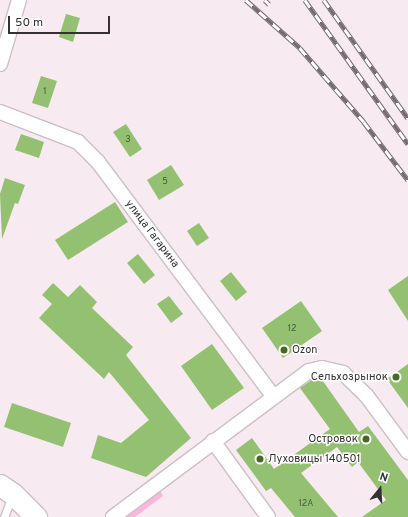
<!DOCTYPE html>
<meta charset="utf-8">
<style>
body{margin:0}
#map{position:relative;width:408px;height:517px;overflow:hidden;background:#f8eaf1;font-family:Overpass,sans-serif}
div>[style]{position:absolute}
[style*='--x']{left:calc(var(--x)*1px);top:calc(var(--y)*1px);width:calc(var(--w)*1px);rotate:calc(var(--a)*1deg)}
.green>*{inset:0;background:#fcb6dc}
.building>*{inset:0;background:#93c171}
.roads{filter:drop-shadow(1px 0 #ccbfc6) drop-shadow(-1px 0 #ccbfc6) drop-shadow(0 1px #ccbfc6) drop-shadow(0 -1px #ccbfc6)}
.lane>*{height:7px;margin:-3.5px;padding:0 3.5px;transform-origin:3.5px;border-radius:3.5px;background:#fff}
.street>*{height:14px;margin:-7px;padding:0 7px;transform-origin:7px;border-radius:7px;background:#fff}
.secondary>*{height:21px;margin:-10.5px;padding:0 10.5px;transform-origin:10.5px;border-radius:10.5px;background:#fff}
.rail>*{height:4.5px;margin-top:-2.25px;transform-origin:0;background:repeating-linear-gradient(90deg,#fff 0 9px,#736b6f 0 18px);box-sizing:border-box;border-block:1px solid #736b6f}
.dots>*{width:11px;height:11px;translate:-50% -50%;box-sizing:border-box;border:2px solid #fff;border-radius:50%}
span{translate:-50% -50%;white-space:nowrap;text-align:center;line-height:1.15;-webkit-text-stroke:3px #fff;paint-order:stroke}
.number-label{font-size:9px;color:#4c5442}
.number-label span{-webkit-text-stroke-width:0}
.street-label{font-size:11px;color:#353032}
.poi-label{font-size:11px;color:#353032}
.left{translate:0 -50%;text-align:left}
.right{translate:-100% -50%;text-align:right}
.north{position:absolute;left:360px;top:469px;width:40px;height:40px;-webkit-text-stroke:3px #fff;paint-order:stroke;rotate:18deg;font-size:11px;font-weight:700;line-height:16px;text-align:center;color:#353032}
.north::after{content:'';display:block;margin:auto;width:14px;height:18px;background:#353032;clip-path:polygon(50% 0,100% 100%,50% 72%,0 100%)}
.scale{position:absolute;left:8px;top:16px;width:102px;height:18px;box-sizing:border-box;border:2px solid #353032;border-top:0;padding-left:5px;font-size:12px;line-height:14px;white-space:nowrap;color:#353032;-webkit-text-stroke:3px #fff;paint-order:stroke}
</style>
<div id="map">
<div class="green">
<div style="clip-path:polygon(152px 477px,163px 496px,135px 517px,117px 517px,118px 505px)"></div>
</div>
<div class="building">
<div style="clip-path:polygon(66px 14px,80px 18px,73px 42px,59px 37px)"></div>
<div style="clip-path:polygon(41px 76px,57px 81px,48px 108px,32px 103px)"></div>
<div style="clip-path:polygon(126px 124px,142px 149px,130px 157px,113px 132px)"></div>
<div style="clip-path:polygon(21px 134px,44px 142px,39px 158px,15px 150px)"></div>
<div style="clip-path:polygon(171px 165px,184px 185px,159px 200px,147px 180px)"></div>
<div style="clip-path:polygon(5px 178px,25px 185px,18px 204px,15px 203px,2px 239px,0 194px)"></div>
<div style="clip-path:polygon(115px 202px,128px 222px,68px 260px,55px 240px)"></div>
<div style="clip-path:polygon(199px 223px,209px 238px,197px 246px,187px 231px)"></div>
<div style="clip-path:polygon(138px 254px,155px 275px,144px 284px,127px 263px)"></div>
<div style="clip-path:polygon(231px 272px,247px 292px,236px 301px,220px 281px)"></div>
<div style="clip-path:polygon(408px 276px,408px 321px,388px 290px)"></div>
<div style="clip-path:polygon(53px 283px,68px 297px,80px 285px,97px 302px,92px 308px,133px 347px,126px 355px,191px 438px,146px 477px,91px 458px,98px 435px,121px 443px,149px 420px,109px 372px,104px 379px,39px 318px,52px 304px,42px 295px)"></div>
<div style="clip-path:polygon(169px 296px,183px 314px,171px 323px,157px 304px)"></div>
<div style="clip-path:polygon(301px 301px,322px 331px,283px 358px,262px 328px)"></div>
<div style="clip-path:polygon(212px 344px,244px 388px,212px 410px,181px 366px)"></div>
<div style="clip-path:polygon(408px 364px,408px 408px,387px 379px)"></div>
<div style="clip-path:polygon(320px 377px,359px 432px,368px 426px,408px 480px,408px 517px,362px 517px,386px 500px,358px 462px,352px 467px,337px 447px,301px 473px,338px 517px,295px 517px,271px 488px,266px 491px,236px 450px,252px 438px,274px 469px,330px 429px,300px 388px,313px 379px)"></div>
<div style="clip-path:polygon(12px 403px,71px 423px,63px 447px,4px 427px)"></div>
</div>
<div class="roads">
<div class="lane">
<div style="--x:4;--y:517;--w:22;--a:-69"></div>
</div>
<div class="street">
<div style="--x:0;--y:64;--w:67;--a:-73.5"></div>
<div style="--x:0;--y:112;--w:84;--a:21"></div>
<div style="--x:78;--y:142;--w:28;--a:45"></div>
<div style="--x:98;--y:162;--w:292;--a:53.2"></div>
<div style="--x:213;--y:441;--w:94;--a:54.1"></div>
<div style="--x:113;--y:517;--w:244;--a:-36.7"></div>
<div style="--x:309;--y:371;--w:13;--a:-13"></div>
<div style="--x:322;--y:368;--w:22;--a:13"></div>
<div style="--x:343;--y:373;--w:32;--a:44"></div>
<div style="--x:366;--y:395;--w:71;--a:53.6"></div>
</div>
<div class="secondary">
<div style="--x:0;--y:485;--w:16;--a:35"></div>
<div style="--x:13;--y:494;--w:33;--a:45"></div>
</div>
</div>
<div class="rail">
<div style="--x:246;--y:0;--w:72;--a:41.6"></div>
<div style="--x:300;--y:48;--w:98;--a:49.1"></div>
<div style="--x:364;--y:122;--w:73;--a:52.8"></div>
<div style="--x:265;--y:0;--w:6;--a:45"></div>
<div style="--x:305;--y:0;--w:177;--a:54.4"></div>
<div style="--x:324;--y:0;--w:145;--a:54.6"></div>
</div>
<div class="dots">
<div style="left:284px;top:350px;background:#456a23"></div>
<div style="left:396px;top:377px;background:#456a23"></div>
<div style="left:366px;top:439px;background:#456a23"></div>
<div style="left:260px;top:459px;background:#456a23"></div>
</div>
<div class="number-label">
<span style="left:45px;top:92px">1</span>
<span style="left:128px;top:140px">3</span>
<span style="left:165px;top:182px">5</span>
<span style="left:292px;top:329px">12</span>
<span style="left:306px;top:504px">12А</span>
</div>
<div class="street-label">
<span style="left:152px;top:234px;rotate:53deg">улица Гагарина</span>
</div>
<div class="poi-label">
<span class="left" style="left:292px;top:350px">Ozon</span>
<span class="right" style="left:388px;top:377px">Сельхозрынок</span>
<span class="right" style="left:358px;top:439px">Островок</span>
<span class="left" style="left:268px;top:459px">Луховицы 140501</span>
</div>
<div class="north">N</div>
<div class="scale">50 m</div>
</div>
